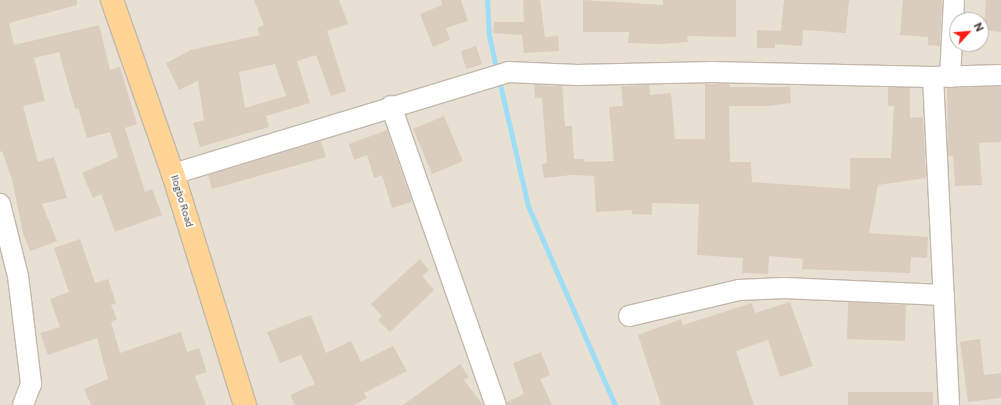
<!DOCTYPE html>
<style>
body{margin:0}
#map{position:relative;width:1001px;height:405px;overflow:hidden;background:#f4efe7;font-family:Commissioner,sans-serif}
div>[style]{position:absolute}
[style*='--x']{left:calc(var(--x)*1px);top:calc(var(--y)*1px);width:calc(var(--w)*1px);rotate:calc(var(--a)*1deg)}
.residential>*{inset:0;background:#e9e0d4}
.stream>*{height:5px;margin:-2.5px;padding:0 2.5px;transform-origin:2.5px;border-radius:2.5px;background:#9fddf5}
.building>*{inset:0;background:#daccbe}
.roads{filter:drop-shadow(1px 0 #c4b8ac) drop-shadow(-1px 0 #c4b8ac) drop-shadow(0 1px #c4b8ac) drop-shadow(0 -1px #c4b8ac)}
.minor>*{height:20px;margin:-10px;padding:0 10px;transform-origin:10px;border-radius:10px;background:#fff}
.major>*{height:22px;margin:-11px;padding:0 11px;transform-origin:11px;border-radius:11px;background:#ffd495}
span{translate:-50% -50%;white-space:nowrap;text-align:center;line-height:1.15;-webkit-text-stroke:3.5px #fff;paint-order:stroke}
.street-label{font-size:10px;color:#483e35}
.north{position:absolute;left:949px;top:12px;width:40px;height:40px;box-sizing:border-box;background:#fff;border:1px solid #b6b2ae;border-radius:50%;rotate:64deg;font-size:11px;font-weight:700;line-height:16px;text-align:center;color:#483e35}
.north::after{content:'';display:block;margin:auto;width:14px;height:18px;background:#ff1913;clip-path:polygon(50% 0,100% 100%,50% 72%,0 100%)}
</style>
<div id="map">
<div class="residential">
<div style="clip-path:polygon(evenodd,0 0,1001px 0,1001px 405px,0 405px,0 0,957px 20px,981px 20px,981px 44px,957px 44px,957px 20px)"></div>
</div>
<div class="stream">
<div style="--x:487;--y:0;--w:35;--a:87"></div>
<div style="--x:489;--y:35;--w:38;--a:78"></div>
<div style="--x:499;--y:80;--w:129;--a:77"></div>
<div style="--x:528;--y:206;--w:217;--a:66.4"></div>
</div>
<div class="building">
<div style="clip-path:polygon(0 0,77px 0,77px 5px,9px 23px,14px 45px,99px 25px,110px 70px,120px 67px,137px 124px,125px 128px,145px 192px,152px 189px,162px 215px,115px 232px,101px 194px,93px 198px,82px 173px,118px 157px,110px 132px,87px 138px,78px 108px,75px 109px,59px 52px,34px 58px,45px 101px,23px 106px,38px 162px,54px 157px,67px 198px,42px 204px,57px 241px,30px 251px,23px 233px,12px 180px,2px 151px,0 152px)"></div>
<div style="clip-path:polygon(evenodd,254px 0,339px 0,348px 24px,327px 31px,346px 91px,331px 96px,316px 55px,297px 61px,310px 103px,266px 116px,269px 127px,200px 147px,193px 123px,204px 120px,198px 81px,179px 90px,166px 63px,191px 50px,260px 35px,257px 28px,264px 25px,254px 0,275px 64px,286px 96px,245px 108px,239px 72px,275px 64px)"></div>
<div style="clip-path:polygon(441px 0,461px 0,468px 21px,446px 28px,450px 40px,433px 47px,420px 14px,442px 5px)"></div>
<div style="clip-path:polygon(523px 0,540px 0,545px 37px,558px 36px,559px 51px,524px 53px,522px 35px,493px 33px,494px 22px,524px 22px)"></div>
<div style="clip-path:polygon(583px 0,663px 5px,663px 0,736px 0,736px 37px,687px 36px,688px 42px,661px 44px,628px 43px,629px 32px,583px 32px)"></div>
<div style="clip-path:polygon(784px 0,849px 0,846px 33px,803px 30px,802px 46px,775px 44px,775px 48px,757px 48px,757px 30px,781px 31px)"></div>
<div style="clip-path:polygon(903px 0,942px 0,940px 46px,928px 45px,928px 37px,900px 35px)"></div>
<div style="clip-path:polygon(986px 0,1001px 0,1001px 32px,984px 30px)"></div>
<div style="clip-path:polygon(476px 46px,482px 64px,466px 69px,461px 51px)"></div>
<div style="clip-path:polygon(705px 84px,729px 84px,730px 87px,790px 87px,791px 103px,767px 106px,729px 106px,730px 162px,751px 162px,752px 182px,850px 189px,850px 158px,891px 158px,894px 106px,888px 106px,888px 87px,910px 88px,910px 118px,923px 117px,926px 178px,878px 185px,869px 233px,928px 237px,927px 258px,911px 257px,910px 273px,802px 269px,803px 259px,769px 256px,768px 274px,742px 273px,743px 258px,697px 255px,699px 204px,652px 203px,652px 215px,632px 214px,632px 210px,596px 212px,594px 176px,572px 175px,544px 178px,542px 164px,547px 163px,542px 98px,535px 98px,534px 85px,562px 86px,565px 126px,572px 126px,574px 159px,584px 159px,584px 162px,614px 161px,609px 107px,623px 106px,621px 86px,649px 85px,650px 95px,671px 93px,675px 139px,705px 139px)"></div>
<div style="clip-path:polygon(1001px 86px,1001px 142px,979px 143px,982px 185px,955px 186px,953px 156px,948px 156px,947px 88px)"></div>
<div style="clip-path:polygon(444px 116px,463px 161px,432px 174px,413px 129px)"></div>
<div style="clip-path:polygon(387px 130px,412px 202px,392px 208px,382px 175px,374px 178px,367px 155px,354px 160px,349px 144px)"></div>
<div style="clip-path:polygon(321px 141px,326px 157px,212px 189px,208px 175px)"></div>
<div style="clip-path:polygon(80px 239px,95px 283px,108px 279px,116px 303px,111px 305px,117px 319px,111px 322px,120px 353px,181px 332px,187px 352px,199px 348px,207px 372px,195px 376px,206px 405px,91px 405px,84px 389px,108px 379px,97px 338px,48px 355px,40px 333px,60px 327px,50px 299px,69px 292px,54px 248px)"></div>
<div style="clip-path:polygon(420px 259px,429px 270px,422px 276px,434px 290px,390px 332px,378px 320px,382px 316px,371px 304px)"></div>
<div style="clip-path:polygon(790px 302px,813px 366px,780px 377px,768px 340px,736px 351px,754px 405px,661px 405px,638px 335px,681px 319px,683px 325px,752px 303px,755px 313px)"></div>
<div style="clip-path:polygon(848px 302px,906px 305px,905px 341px,847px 339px)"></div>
<div style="clip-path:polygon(311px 315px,326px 353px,351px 341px,361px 362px,393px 346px,407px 371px,364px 393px,367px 398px,354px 405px,295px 405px,290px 395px,315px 384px,301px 355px,280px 363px,267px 332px)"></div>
<div style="clip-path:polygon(980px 339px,984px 375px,1001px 373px,1001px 398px,968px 402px,960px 342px)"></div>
<div style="clip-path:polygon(541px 352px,550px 375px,540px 379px,552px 405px,507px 405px,507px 402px,524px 394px,513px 363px)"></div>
<div style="clip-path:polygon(460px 364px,469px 377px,464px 380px,483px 405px,403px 405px)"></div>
<div style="clip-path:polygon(848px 392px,933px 392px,933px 405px,848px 405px)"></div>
</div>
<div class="roads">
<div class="minor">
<div style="--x:933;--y:77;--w:328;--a:87.2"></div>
<div style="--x:950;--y:77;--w:77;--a:-87"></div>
<div style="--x:391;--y:106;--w:317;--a:70.7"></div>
<div style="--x:173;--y:174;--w:350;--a:-16.9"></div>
<div style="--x:508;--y:72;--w:69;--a:2.5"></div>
<div style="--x:577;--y:75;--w:135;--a:-1.3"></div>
<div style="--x:712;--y:72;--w:221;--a:1.3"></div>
<div style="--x:933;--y:77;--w:68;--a:-1.7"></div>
<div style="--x:0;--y:204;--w:74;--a:76"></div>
<div style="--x:18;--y:276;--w:109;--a:83.1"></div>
<div style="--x:31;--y:384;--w:22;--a:111"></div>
<div style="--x:629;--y:316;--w:113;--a:-13.3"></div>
<div style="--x:739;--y:290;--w:45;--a:-2.5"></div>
<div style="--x:784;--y:288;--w:160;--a:2.5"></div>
</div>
<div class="major">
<div style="--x:112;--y:0;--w:184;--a:70.7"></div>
<div style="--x:173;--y:174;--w:242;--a:72.7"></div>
</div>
</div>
<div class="street-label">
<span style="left:182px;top:201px;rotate:73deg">Ilogbo Road</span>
</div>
<div class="north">N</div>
</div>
